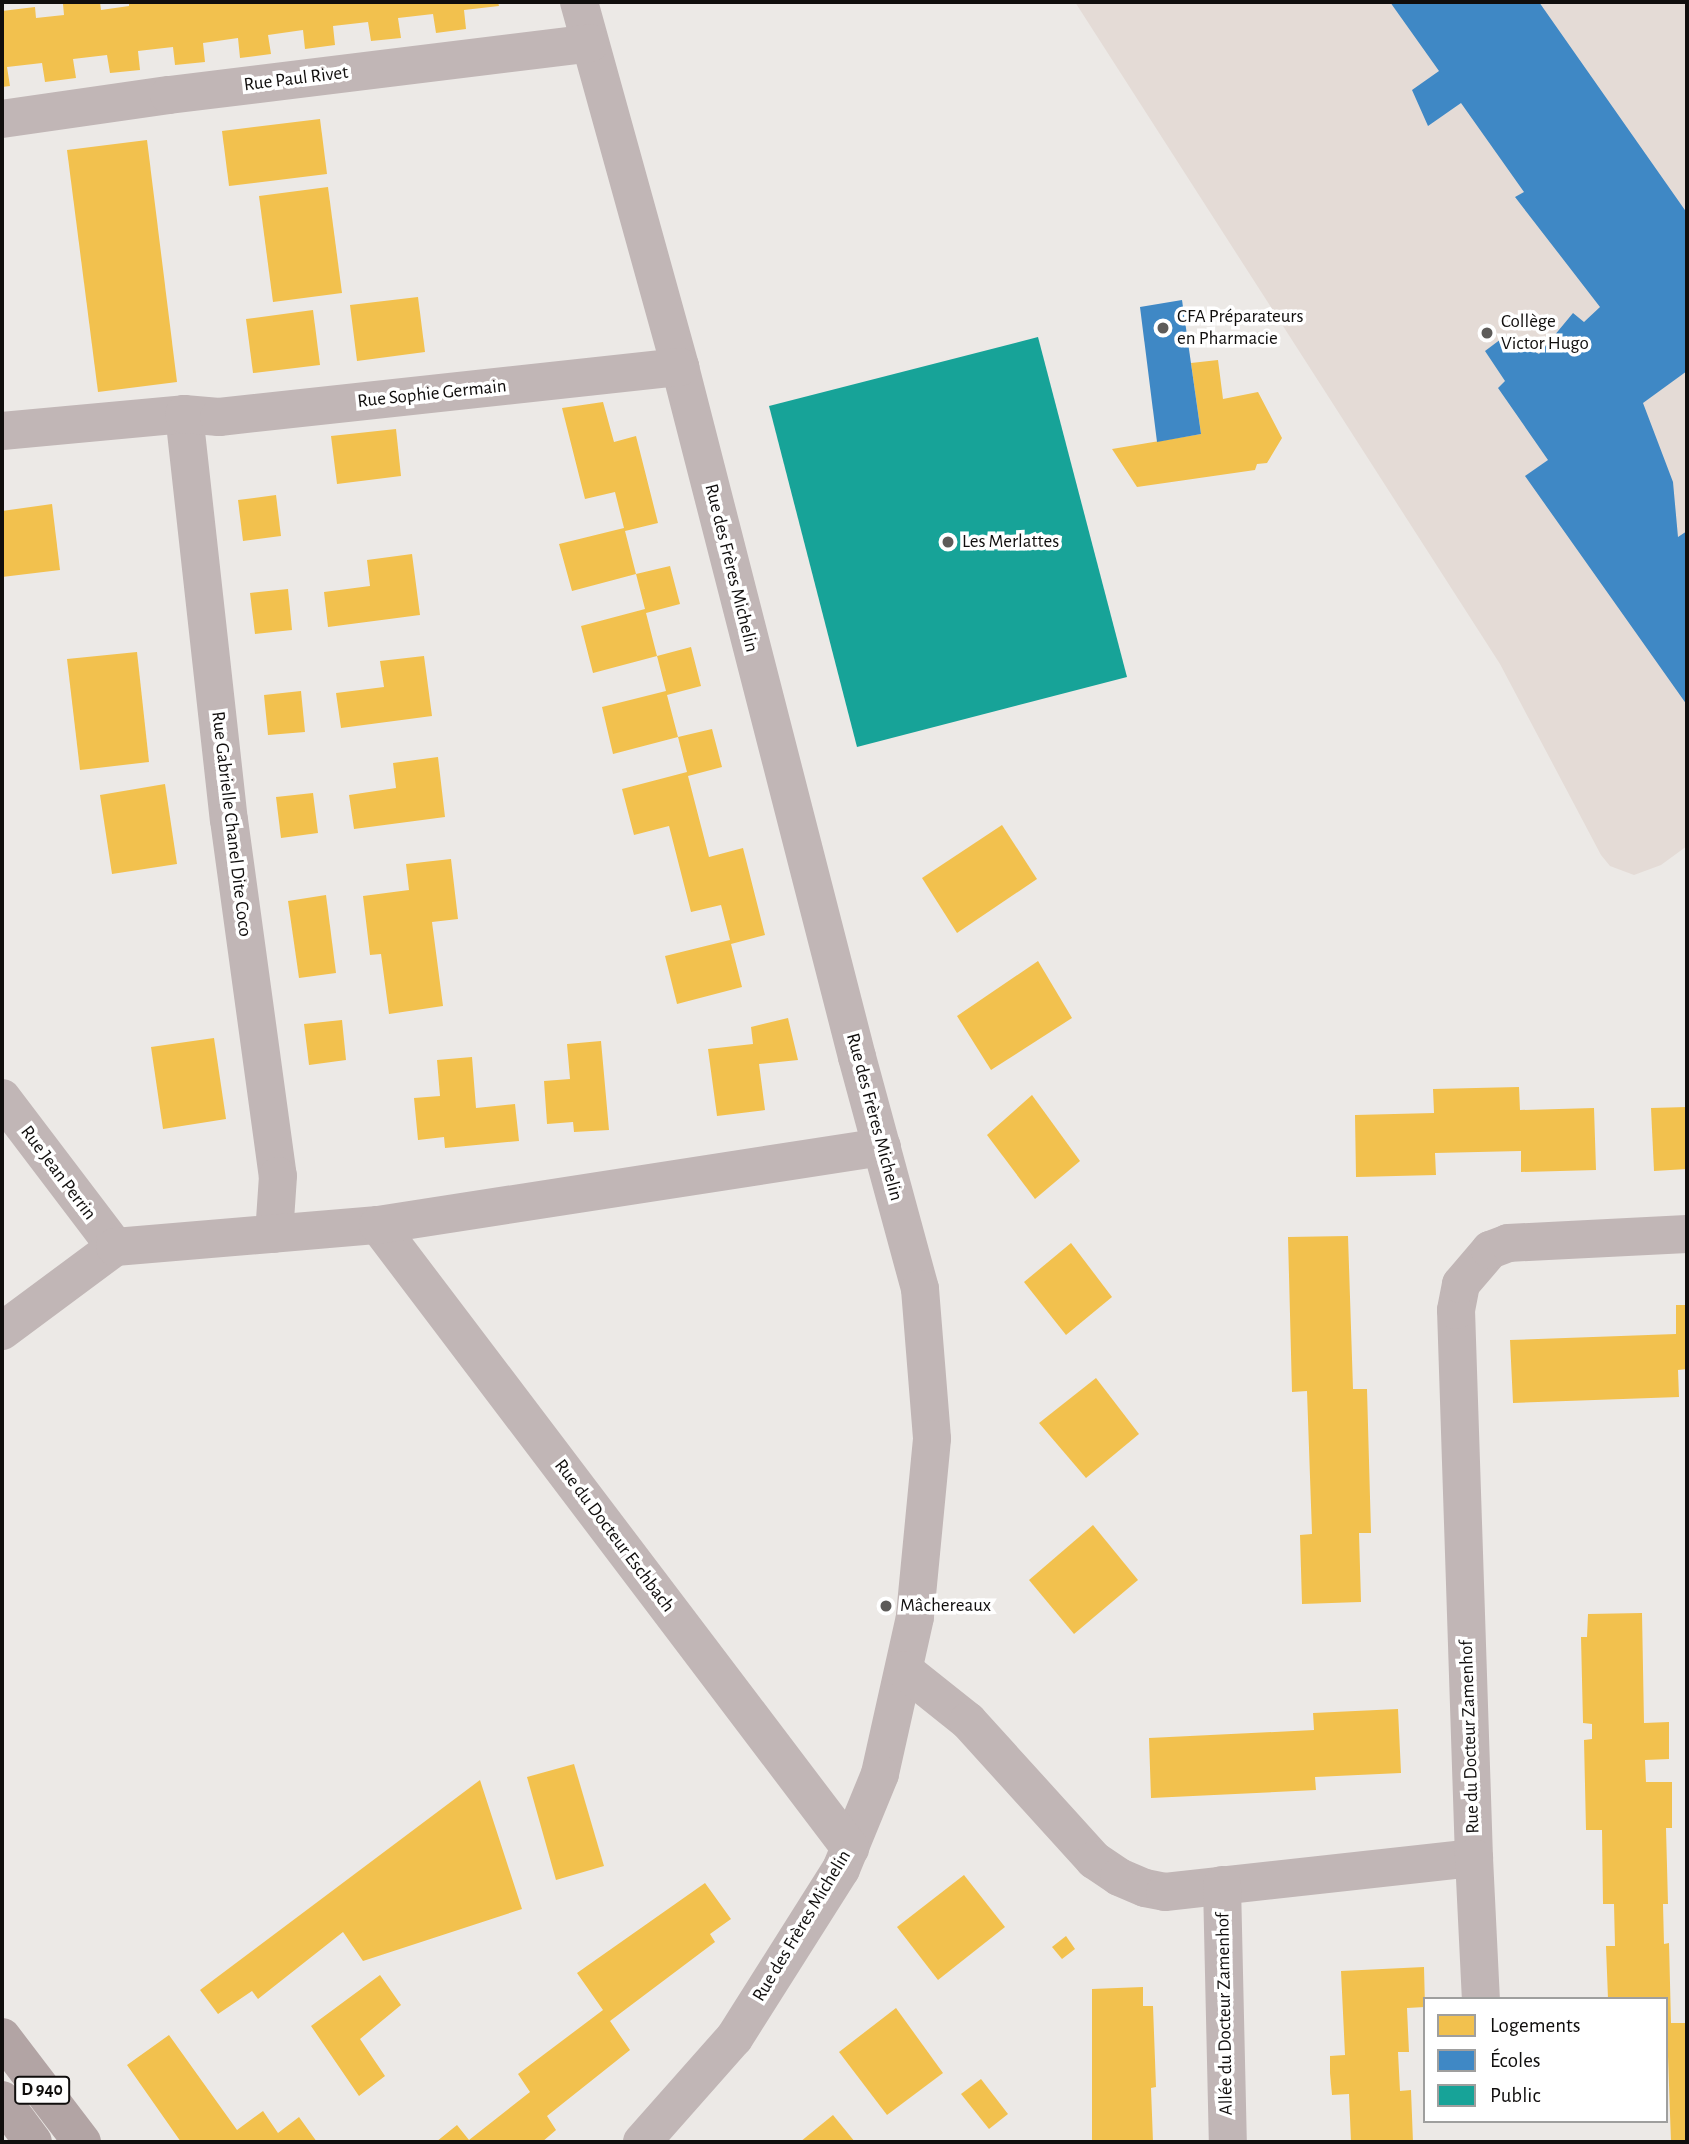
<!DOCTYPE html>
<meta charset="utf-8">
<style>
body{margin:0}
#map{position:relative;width:1689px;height:2144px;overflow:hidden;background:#ece9e6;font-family:"Alegreya Sans",sans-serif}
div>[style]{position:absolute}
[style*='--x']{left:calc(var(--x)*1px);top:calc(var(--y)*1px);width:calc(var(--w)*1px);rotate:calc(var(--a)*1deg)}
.built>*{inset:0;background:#e4dbd6}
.homes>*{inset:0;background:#f2c14e}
.schools>*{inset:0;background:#3f88c5}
.public>*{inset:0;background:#17a398}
.street>*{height:38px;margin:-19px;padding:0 19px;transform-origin:19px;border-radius:19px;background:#c1b6b6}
.primary>*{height:38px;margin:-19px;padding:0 19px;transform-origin:19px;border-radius:19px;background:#b2a4a4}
.dots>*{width:19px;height:19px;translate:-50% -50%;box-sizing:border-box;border:4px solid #fff;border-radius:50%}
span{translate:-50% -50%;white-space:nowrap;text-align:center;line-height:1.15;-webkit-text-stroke:7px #fff;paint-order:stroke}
.shield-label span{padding:2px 5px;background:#fff;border:2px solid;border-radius:5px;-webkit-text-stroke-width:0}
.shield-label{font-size:18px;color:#100e0d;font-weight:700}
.street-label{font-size:19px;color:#100e0d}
.poi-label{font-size:19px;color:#100e0d}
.left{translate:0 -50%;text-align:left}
.frame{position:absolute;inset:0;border:4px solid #100e0d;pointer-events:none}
.legend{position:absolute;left:1423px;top:1997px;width:245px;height:126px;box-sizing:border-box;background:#fff;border:2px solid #9f9f9e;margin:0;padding:9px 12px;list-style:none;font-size:21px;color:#100e0d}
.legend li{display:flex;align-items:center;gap:14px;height:35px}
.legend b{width:35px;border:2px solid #9f9f9e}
</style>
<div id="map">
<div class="built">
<div style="clip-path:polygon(1075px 2px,1687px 2px,1687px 846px,1661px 865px,1634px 875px,1610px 866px,1601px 855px,1500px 664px)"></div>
</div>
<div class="homes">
<div style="clip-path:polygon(79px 2px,100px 2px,101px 10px,129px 6px,129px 2px,498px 2px,499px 6px,464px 10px,466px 29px,436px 33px,433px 14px,398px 18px,401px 38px,371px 41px,368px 22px,333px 26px,335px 45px,305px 49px,303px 30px,268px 35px,271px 54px,240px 58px,238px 38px,203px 43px,205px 62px,175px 65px,173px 47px,138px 51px,140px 70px,110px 73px,107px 55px,73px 59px,76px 78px,45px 82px,42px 63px,7px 67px,10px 86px,2px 87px,2px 11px,35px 7px,36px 18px,64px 15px,63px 4px)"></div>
<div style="clip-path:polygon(320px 119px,327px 174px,229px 186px,222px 131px)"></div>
<div style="clip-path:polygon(147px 140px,177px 382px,98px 392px,67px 150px)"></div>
<div style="clip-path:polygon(328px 187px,342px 293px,273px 302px,259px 196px)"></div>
<div style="clip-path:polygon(418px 297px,425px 352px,357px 361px,350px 305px)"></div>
<div style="clip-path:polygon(313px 310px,320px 365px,253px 373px,246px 319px)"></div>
<div style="clip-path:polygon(1218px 360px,1223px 399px,1258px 392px,1282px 438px,1267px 463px,1257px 464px,1255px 470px,1137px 487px,1112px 449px,1201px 434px,1191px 363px)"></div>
<div style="clip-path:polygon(603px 402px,614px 442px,636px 436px,658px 523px,625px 531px,636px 574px,572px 591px,559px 544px,624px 528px,615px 492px,585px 499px,562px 408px)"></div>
<div style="clip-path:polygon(396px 429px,401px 476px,337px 484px,331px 436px)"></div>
<div style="clip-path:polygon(276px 495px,281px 536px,243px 541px,238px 500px)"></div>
<div style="clip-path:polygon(52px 504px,60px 570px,2px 577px,2px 511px)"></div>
<div style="clip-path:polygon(412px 554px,420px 615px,328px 627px,324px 592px,370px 586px,367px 560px)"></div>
<div style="clip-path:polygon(670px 566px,680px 604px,646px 613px,657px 656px,593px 673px,581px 626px,645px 609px,636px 574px)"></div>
<div style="clip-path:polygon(288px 589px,292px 630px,255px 634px,250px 593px)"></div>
<div style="clip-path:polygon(691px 647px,701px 686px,667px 695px,678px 737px,712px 729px,722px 767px,688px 776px,709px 857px,743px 848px,765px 935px,731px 944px,742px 987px,677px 1004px,665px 956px,730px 940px,721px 905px,691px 912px,669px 826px,634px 835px,622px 789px,687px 772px,678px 737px,613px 754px,602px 707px,666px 691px,657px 656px)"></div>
<div style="clip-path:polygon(137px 652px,149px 762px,80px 770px,67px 659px)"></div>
<div style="clip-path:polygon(424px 656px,432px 716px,341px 728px,336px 693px,384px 687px,380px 661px)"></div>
<div style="clip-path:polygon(301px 691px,305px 732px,268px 735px,264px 695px)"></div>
<div style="clip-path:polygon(438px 757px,445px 817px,354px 829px,349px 795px,396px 788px,393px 763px)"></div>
<div style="clip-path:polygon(165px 784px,177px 864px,112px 874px,100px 795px)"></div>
<div style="clip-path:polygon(313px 793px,318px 833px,281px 838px,276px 797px)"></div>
<div style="clip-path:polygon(1002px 825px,1037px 879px,957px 933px,922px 878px)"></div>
<div style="clip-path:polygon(451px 859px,458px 919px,432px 922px,443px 1006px,389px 1014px,381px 954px,370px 955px,363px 896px,409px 890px,406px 864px)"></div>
<div style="clip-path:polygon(326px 895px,336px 973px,299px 978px,288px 901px)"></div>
<div style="clip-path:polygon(1038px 961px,1072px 1018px,991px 1070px,957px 1016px)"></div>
<div style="clip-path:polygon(788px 1018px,798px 1060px,759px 1064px,765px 1110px,717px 1116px,708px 1049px,753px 1044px,751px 1027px)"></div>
<div style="clip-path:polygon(342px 1020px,346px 1060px,309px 1065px,304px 1024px)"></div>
<div style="clip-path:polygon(214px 1038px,226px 1119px,163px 1129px,151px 1047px)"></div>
<div style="clip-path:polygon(601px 1041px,609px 1130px,574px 1132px,573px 1122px,547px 1124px,544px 1081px,570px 1079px,567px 1044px)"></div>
<div style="clip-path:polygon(472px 1057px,476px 1108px,515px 1104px,519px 1141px,445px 1148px,444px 1137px,418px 1140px,414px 1098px,440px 1096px,437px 1060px)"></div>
<div style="clip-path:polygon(1519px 1087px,1520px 1110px,1594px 1108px,1596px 1170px,1521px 1172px,1521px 1151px,1435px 1153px,1436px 1175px,1356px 1177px,1355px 1115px,1434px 1113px,1433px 1089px)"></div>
<div style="clip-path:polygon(1032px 1095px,1080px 1161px,1035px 1199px,987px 1135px)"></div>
<div style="clip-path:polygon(1687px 1107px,1687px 1169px,1654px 1171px,1651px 1108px)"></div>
<div style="clip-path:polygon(1348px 1236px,1353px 1389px,1367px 1389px,1371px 1533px,1359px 1533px,1361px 1602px,1302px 1604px,1300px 1535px,1312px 1534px,1307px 1391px,1292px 1392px,1288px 1237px)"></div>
<div style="clip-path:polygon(1071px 1243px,1112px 1297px,1066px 1335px,1024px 1282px)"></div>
<div style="clip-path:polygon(1676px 1305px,1687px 1305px,1687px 1369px,1678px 1370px,1679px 1397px,1513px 1403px,1510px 1340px,1676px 1334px)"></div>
<div style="clip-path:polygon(1096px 1378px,1139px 1434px,1086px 1478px,1039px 1423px)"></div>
<div style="clip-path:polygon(1093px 1525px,1138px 1580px,1074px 1634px,1029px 1580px)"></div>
<div style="clip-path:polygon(1642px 1613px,1644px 1723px,1669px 1722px,1669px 1759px,1645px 1760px,1646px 1782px,1672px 1782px,1672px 1828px,1666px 1828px,1668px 1904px,1663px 1904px,1664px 1944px,1669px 1943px,1671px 2023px,1687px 2023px,1687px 2142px,1671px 2142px,1666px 1999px,1608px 1999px,1606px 1946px,1615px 1946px,1614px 1904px,1603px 1904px,1602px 1830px,1586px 1830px,1584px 1740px,1592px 1739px,1592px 1724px,1583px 1723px,1581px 1637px,1587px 1637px,1588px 1614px)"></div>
<div style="clip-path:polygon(1398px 1709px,1401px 1773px,1315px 1777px,1316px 1790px,1151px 1798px,1149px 1738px,1314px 1730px,1313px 1713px)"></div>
<div style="clip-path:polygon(574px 1764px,604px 1866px,556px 1880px,527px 1777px)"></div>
<div style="clip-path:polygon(480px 1780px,522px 1909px,363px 1961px,343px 1932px,258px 1999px,252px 1991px,218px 2014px,200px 1990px)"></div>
<div style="clip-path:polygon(964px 1875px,1005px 1927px,938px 1980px,897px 1927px)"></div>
<div style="clip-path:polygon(705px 1883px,731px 1919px,710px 1934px,715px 1942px,610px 2021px,630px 2050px,547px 2116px,556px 2130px,542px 2142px,436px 2142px,457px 2125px,469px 2140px,530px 2092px,518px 2074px,603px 2010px,577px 1973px)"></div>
<div style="clip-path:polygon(1066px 1936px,1075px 1949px,1062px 1959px,1052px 1947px)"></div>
<div style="clip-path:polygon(1424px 1967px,1425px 2007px,1407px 2008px,1409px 2052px,1398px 2052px,1400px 2091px,1411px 2090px,1413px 2142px,1351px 2142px,1349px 2094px,1332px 2095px,1330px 2073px,1330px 2056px,1345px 2055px,1341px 1971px)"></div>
<div style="clip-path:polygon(380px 1975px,401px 2005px,360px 2039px,385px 2076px,359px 2096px,311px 2026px)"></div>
<div style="clip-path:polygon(1143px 1987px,1143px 2006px,1153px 2006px,1156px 2087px,1151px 2088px,1153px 2142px,1092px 2142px,1092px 1989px)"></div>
<div style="clip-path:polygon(896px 2008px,943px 2073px,887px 2115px,839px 2052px)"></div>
<div style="clip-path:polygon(169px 2035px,237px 2130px,263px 2111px,278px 2133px,299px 2117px,317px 2142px,181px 2142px,127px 2065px)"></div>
<div style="clip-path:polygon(981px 2079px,1008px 2114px,989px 2129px,961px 2094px)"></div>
<div style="clip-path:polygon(833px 2115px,855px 2142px,800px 2142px)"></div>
</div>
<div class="schools">
<div style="clip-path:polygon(1390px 2px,1539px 2px,1687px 213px,1687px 371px,1643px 403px,1673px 482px,1678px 537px,1687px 531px,1687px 705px,1525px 476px,1548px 460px,1498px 388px,1505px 381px,1485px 351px,1505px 336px,1539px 354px,1573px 313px,1584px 322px,1600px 307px,1515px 197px,1524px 192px,1461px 103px,1428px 126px,1412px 90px,1439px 71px)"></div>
<div style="clip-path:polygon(1182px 300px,1201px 434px,1157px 442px,1140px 307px)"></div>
</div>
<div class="public">
<div style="clip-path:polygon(1038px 337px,1127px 677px,857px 747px,769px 406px)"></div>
</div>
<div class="street">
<div style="--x:579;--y:2;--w:379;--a:74.5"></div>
<div style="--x:680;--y:367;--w:712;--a:75.61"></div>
<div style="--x:857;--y:1057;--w:240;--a:74.8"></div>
<div style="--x:920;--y:1289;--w:150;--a:85.4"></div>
<div style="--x:932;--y:1439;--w:179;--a:95.5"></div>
<div style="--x:915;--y:1617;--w:161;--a:102.6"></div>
<div style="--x:880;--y:1774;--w:103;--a:112.3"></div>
<div style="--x:841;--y:1869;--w:200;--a:122.3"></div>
<div style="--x:734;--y:2038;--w:139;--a:131.5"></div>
<div style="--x:2;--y:119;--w:169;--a:-8.2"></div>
<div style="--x:169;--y:95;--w:424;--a:-7"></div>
<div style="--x:184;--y:414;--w:408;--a:83.7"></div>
<div style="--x:229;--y:820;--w:359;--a:82.2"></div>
<div style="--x:278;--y:1176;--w:58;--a:93.9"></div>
<div style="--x:2;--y:431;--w:183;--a:-5.3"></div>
<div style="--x:184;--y:414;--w:35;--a:5"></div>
<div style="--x:219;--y:417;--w:464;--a:-6.2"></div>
<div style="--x:2;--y:1098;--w:187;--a:52.8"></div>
<div style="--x:378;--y:1225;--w:782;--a:52.85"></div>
<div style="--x:2;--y:1331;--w:141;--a:-36.6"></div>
<div style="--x:115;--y:1247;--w:264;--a:-4.8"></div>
<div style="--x:378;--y:1225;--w:510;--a:-8.8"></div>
<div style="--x:904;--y:1670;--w:82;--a:38.6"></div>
<div style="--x:968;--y:1721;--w:188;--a:47.8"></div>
<div style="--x:1094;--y:1860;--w:30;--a:34"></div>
<div style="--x:1119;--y:1877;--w:28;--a:23"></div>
<div style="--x:1145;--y:1888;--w:20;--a:11"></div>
<div style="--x:1165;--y:1892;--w:311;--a:-6.3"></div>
<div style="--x:1474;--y:1858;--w:548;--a:-91.88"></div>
<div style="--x:1456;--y:1310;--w:26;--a:-79"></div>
<div style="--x:1461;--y:1284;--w:45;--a:-49.5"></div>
<div style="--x:1490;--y:1250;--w:19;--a:-21"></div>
<div style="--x:1508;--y:1243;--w:179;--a:-2.9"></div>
<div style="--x:1474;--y:1858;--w:141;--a:87.2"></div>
<div style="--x:1222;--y:1885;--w:257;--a:88.7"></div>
</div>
<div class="primary">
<div style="--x:2;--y:2037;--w:132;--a:52.7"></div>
<div style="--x:2;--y:2100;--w:52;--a:53.6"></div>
</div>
<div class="dots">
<div style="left:1163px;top:328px;background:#5d5b59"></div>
<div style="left:1487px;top:333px;background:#5d5b59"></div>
<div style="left:948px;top:542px;background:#5d5b59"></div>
<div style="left:886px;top:1606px;background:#5d5b59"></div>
</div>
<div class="shield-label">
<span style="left:42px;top:2090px">D 940</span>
</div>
<div class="street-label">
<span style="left:296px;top:79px;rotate:-7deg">Rue Paul Rivet</span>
<span style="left:432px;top:394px;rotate:-6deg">Rue Sophie Germain</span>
<span style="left:731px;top:568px;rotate:76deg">Rue des Frères Michelin</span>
<span style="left:231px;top:824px;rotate:83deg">Rue Gabrielle Chanel Dite Coco</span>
<span style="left:874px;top:1117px;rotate:75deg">Rue des Frères Michelin</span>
<span style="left:58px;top:1173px;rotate:53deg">Rue Jean Perrin</span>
<span style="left:614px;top:1536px;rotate:53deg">Rue du Docteur Eschbach</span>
<span style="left:1470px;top:1737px;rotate:-92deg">Rue du Docteur Zamenhof</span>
<span style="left:802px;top:1926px;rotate:-59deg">Rue des Frères Michelin</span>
<span style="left:1225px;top:2014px;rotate:-91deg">Allée du Docteur Zamenhof</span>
</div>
<div class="poi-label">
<span class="left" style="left:1177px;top:328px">CFA Préparateurs<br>en Pharmacie</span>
<span class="left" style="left:1501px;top:333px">Collège<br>Victor Hugo</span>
<span class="left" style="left:962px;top:542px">Les Merlattes</span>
<span class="left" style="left:900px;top:1606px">Mâchereaux</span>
</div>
<div class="frame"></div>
<ul class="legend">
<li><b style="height:19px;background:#f2c14e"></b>Logements</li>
<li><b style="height:19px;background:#3f88c5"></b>Écoles</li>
<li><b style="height:19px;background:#17a398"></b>Public</li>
</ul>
</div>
